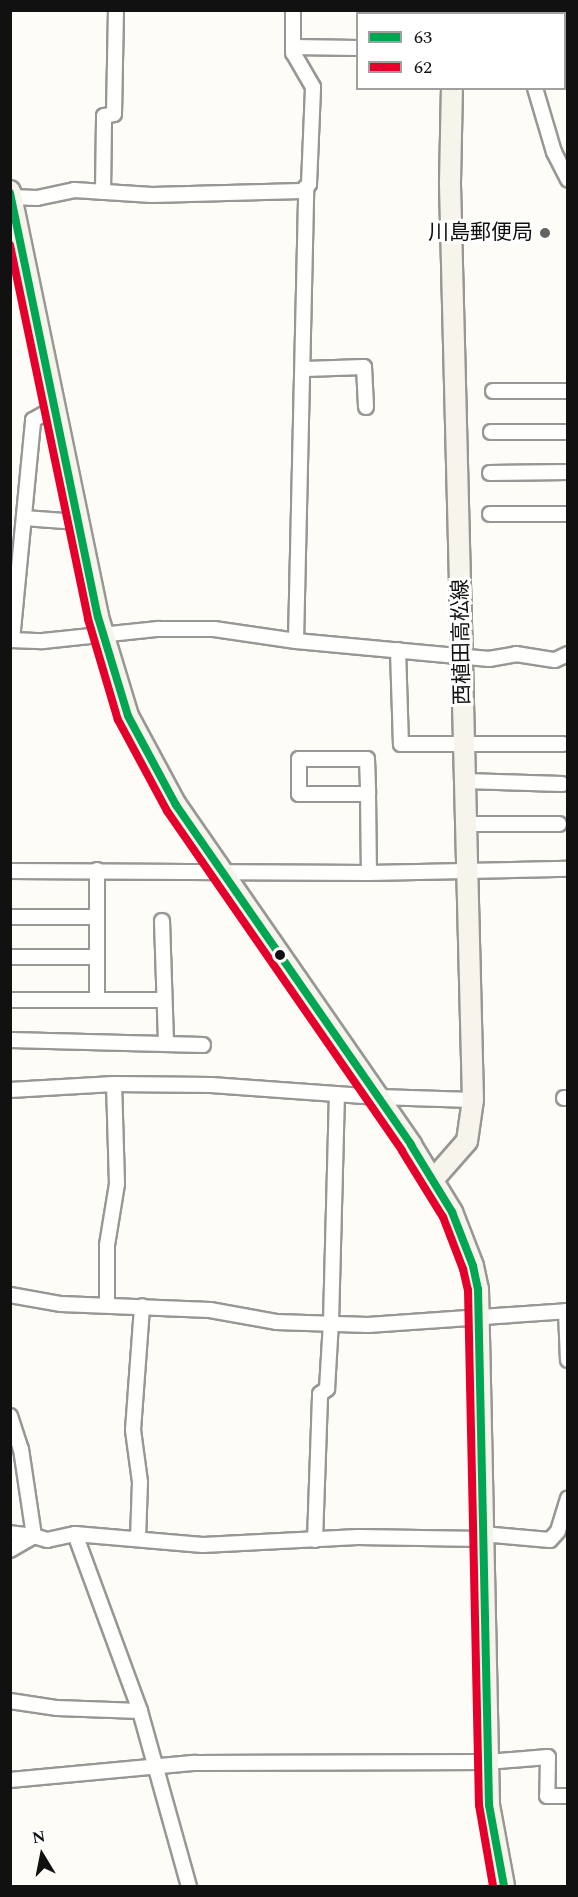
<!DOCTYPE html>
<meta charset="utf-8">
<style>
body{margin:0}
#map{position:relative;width:578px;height:1897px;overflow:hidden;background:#fdfcf7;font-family:Spectral,"Noto Sans JP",serif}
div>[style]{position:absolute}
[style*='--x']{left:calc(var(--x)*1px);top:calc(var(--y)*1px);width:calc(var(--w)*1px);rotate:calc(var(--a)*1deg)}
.roads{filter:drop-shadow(2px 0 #979795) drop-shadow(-2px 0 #979795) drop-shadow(0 2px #979795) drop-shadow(0 -2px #979795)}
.street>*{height:14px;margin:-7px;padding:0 7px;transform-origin:7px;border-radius:7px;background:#fffffe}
.secondary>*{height:20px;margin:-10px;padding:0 10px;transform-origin:10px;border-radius:10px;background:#f6f4eb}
.bus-1>*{height:8px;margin:-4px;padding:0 4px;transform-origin:4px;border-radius:4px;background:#00a651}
.bus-2>*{height:8px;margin:-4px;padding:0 4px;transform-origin:4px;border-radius:4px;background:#e4002b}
.dots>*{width:16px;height:16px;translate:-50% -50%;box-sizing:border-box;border:3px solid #fff;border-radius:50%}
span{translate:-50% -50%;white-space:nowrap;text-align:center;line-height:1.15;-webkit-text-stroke:6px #fff;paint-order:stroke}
.poi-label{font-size:21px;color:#111}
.right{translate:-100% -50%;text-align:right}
.street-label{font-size:21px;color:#111}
.frame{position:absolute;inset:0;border:12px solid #111;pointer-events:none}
.legend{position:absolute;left:356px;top:12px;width:210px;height:78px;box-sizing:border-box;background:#fff;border:2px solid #a0a0a0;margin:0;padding:8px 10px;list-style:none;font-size:18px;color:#111}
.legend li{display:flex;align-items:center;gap:12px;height:30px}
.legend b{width:30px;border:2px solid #a0a0a0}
.north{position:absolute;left:12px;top:1825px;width:60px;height:60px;-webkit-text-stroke:4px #fff;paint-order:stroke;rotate:350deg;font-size:16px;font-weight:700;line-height:24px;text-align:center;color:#111}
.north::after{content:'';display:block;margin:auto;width:21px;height:27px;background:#111;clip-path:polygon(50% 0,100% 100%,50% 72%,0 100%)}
</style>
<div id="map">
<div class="roads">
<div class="street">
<div style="--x:514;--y:10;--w:4;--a:76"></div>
<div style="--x:293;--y:47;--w:65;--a:0.9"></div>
<div style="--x:535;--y:88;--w:67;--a:73.5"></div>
<div style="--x:554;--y:152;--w:31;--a:63"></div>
<div style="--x:103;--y:192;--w:76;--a:-89.2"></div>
<div style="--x:104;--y:116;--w:10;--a:-11"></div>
<div style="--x:114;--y:114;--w:104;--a:-88.9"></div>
<div style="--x:11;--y:197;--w:26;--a:2"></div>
<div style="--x:37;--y:198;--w:38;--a:-12"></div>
<div style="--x:74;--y:190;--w:78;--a:3.7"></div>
<div style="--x:152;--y:195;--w:150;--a:-1.5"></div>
<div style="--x:302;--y:191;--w:10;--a:-45"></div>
<div style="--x:309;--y:184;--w:97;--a:-87.6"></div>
<div style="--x:313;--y:87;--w:39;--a:-120"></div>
<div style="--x:293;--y:53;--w:43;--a:-90"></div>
<div style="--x:305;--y:369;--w:59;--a:-1.9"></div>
<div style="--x:364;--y:367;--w:40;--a:87.1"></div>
<div style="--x:493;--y:391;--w:75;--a:0"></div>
<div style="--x:491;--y:432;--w:77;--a:0"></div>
<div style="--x:490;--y:473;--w:78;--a:-0.7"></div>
<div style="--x:490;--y:514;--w:78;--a:0"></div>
<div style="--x:24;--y:518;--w:54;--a:4.2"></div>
<div style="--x:10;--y:640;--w:33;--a:2"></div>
<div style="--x:43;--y:641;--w:116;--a:-6"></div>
<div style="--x:158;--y:629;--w:56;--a:0"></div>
<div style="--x:214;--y:629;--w:83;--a:8.3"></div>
<div style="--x:296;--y:641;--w:194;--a:5.3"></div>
<div style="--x:489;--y:659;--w:27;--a:-10"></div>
<div style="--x:516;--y:654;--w:39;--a:9"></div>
<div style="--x:555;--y:660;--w:14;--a:-25"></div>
<div style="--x:12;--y:640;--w:221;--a:-84.5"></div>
<div style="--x:33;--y:420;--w:25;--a:-29"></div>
<div style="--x:296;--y:641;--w:453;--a:-88.7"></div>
<div style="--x:398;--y:650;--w:94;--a:88.2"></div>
<div style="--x:401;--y:744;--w:162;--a:0"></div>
<div style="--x:465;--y:781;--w:97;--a:1.8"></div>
<div style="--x:368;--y:794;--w:69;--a:180"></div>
<div style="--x:299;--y:794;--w:35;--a:-90"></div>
<div style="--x:299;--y:759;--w:68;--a:0"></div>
<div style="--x:367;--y:759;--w:35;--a:88"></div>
<div style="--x:368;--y:794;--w:79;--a:89.3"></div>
<div style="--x:466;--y:824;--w:93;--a:0"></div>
<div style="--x:10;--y:871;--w:359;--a:0.3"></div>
<div style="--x:369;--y:873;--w:199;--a:-1.2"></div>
<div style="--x:10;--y:917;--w:87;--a:0"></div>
<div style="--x:162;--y:921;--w:123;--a:88.1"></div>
<div style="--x:10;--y:957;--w:87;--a:0"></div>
<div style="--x:97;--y:999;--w:129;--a:-90"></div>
<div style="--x:10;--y:1000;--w:153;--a:0"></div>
<div style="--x:10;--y:1040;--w:193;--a:1.5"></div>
<div style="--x:10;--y:1090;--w:104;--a:-3.3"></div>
<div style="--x:114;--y:1084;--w:97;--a:0.6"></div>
<div style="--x:211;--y:1085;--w:167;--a:4.1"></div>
<div style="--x:378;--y:1097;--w:95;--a:1.8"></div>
<div style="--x:564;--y:1098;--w:4;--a:0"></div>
<div style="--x:10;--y:1295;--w:52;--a:10"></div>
<div style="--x:61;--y:1304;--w:149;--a:2.3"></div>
<div style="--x:210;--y:1310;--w:67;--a:10.3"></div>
<div style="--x:276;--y:1322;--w:92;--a:1.9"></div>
<div style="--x:368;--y:1325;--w:198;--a:-4"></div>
<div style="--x:566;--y:1311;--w:49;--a:87.7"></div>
<div style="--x:107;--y:1305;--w:60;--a:-90"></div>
<div style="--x:107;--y:1245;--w:62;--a:-80.7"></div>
<div style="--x:117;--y:1184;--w:100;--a:-91.7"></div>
<div style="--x:10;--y:1416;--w:35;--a:72"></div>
<div style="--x:21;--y:1449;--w:88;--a:81.5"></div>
<div style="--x:34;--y:1536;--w:24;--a:-173"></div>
<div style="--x:75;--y:1534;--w:189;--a:69.8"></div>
<div style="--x:482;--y:1534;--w:68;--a:5"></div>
<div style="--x:550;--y:1540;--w:12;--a:-48"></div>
<div style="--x:558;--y:1531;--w:34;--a:-73"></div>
<div style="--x:138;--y:1539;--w:57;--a:-88"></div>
<div style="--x:140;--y:1482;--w:52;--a:-97.7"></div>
<div style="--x:133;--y:1430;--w:124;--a:-85.8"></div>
<div style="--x:315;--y:1540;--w:146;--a:-88"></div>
<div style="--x:320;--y:1394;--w:9;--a:-36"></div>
<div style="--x:327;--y:1389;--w:67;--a:-86.6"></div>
<div style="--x:331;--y:1322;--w:228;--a:-88.5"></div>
<div style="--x:10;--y:1550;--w:28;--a:-30"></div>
<div style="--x:34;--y:1536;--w:14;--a:17"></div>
<div style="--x:47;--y:1540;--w:29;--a:-12"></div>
<div style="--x:75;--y:1534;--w:128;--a:4.9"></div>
<div style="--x:203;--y:1545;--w:155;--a:-3"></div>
<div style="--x:358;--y:1537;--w:125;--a:0.9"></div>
<div style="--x:10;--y:1701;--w:48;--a:8.5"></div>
<div style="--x:57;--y:1708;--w:83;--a:2.1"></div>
<div style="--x:140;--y:1711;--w:182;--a:74.4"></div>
<div style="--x:10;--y:1780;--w:186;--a:-5.3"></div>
<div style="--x:195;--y:1763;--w:292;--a:-0.2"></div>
<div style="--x:487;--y:1762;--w:61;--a:-4.7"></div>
<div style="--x:548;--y:1757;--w:39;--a:91"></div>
<div style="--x:547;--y:1796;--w:21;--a:0"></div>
</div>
<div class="secondary">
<div style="--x:458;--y:14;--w:4;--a:-90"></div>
<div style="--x:10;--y:191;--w:435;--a:78.3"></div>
<div style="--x:98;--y:617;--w:103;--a:73.1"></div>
<div style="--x:128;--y:716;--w:101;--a:61.7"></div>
<div style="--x:176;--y:805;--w:413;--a:55.3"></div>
<div style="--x:411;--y:1145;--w:79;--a:58.5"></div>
<div style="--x:452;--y:1212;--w:58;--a:68.7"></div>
<div style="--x:473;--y:1266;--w:24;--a:78"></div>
<div style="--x:478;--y:1289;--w:516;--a:88.78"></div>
<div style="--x:489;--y:1805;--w:82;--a:79.5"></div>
<div style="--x:432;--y:1181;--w:53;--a:-48.8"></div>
<div style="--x:467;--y:1141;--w:41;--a:-81.7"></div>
<div style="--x:473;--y:1100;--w:918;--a:-91.44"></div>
<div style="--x:450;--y:182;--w:94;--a:-88.8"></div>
</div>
</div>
<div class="bus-1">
<div style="--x:10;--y:193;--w:433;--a:78.3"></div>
<div style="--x:98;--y:617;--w:103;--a:73.1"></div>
<div style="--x:128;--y:716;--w:101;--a:61.7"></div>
<div style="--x:176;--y:805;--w:413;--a:55.3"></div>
<div style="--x:411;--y:1145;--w:79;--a:58.5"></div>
<div style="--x:452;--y:1212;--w:58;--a:68.7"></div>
<div style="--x:473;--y:1266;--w:24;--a:78"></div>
<div style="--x:478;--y:1289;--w:516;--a:88.78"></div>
<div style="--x:489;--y:1805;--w:82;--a:79.5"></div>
</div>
<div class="bus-2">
<div style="--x:10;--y:245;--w:382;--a:78.2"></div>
<div style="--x:88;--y:619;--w:105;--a:73.5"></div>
<div style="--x:118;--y:720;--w:103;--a:61.7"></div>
<div style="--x:167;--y:811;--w:413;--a:55.3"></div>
<div style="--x:402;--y:1151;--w:78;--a:58.2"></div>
<div style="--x:443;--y:1217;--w:56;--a:69"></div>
<div style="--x:463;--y:1269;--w:22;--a:77"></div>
<div style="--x:468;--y:1290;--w:515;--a:88.78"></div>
<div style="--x:479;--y:1805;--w:82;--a:80.2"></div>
</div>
<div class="dots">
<div style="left:545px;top:233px;background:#646362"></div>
<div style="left:280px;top:955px;background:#111"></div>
</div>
<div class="poi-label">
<span class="right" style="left:533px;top:233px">川島郵便局</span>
</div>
<div class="street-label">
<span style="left:462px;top:642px;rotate:-91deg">西植田高松線</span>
</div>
<div class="frame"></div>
<ul class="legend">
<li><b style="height:8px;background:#00a651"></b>63</li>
<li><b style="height:8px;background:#e4002b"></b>62</li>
</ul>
<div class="north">N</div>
</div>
